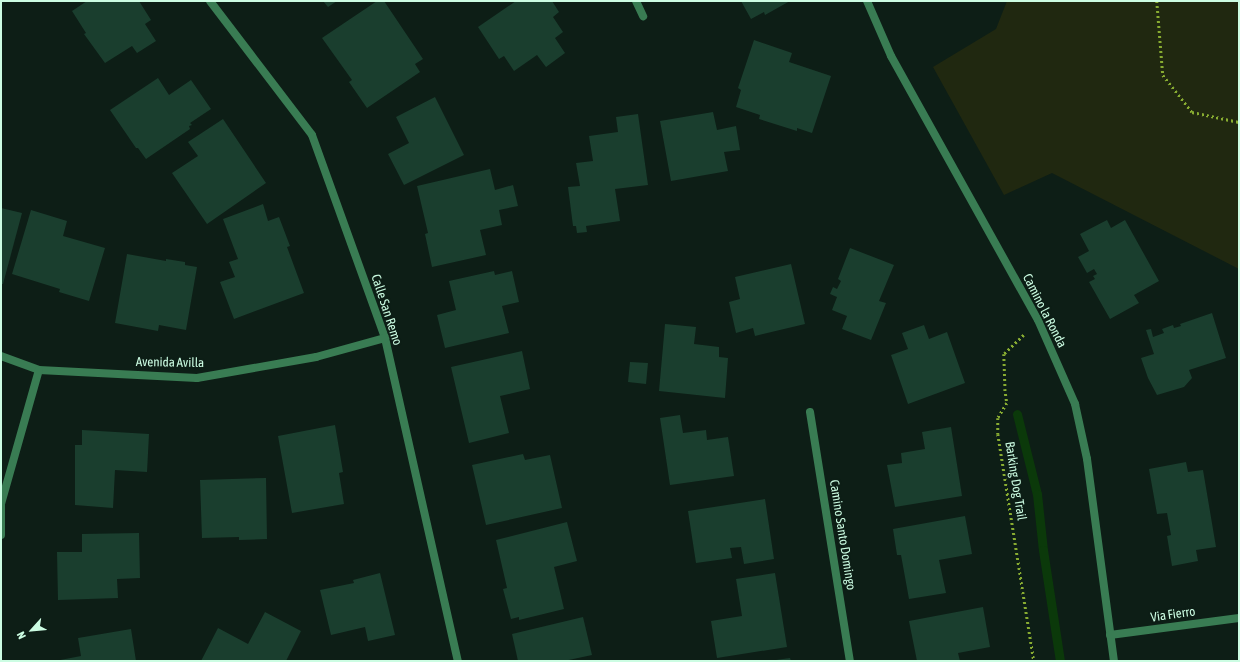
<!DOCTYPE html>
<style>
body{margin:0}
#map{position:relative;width:1240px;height:662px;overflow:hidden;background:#0d1e16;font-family:"Asap Condensed",sans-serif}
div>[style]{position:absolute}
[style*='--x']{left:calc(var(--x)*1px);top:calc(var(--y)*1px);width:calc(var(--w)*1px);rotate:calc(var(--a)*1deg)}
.green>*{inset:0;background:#202810}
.stream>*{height:9px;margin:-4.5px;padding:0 4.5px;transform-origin:4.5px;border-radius:4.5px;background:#0b390a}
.building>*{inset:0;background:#1a3e2e}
.path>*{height:2.5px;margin-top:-1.25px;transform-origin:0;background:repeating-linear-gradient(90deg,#88ac31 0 2px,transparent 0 5px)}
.street>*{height:8px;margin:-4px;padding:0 4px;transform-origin:4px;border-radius:4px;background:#397c53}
span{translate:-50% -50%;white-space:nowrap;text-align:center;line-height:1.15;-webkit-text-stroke:4px #0d1e16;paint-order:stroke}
.street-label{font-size:13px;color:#ccfde3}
.frame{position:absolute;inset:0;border:2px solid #ccfde3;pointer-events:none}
.north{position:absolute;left:12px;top:610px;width:40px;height:40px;-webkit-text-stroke:3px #0d1e16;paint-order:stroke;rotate:243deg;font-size:11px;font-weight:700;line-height:16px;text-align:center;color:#ccfde3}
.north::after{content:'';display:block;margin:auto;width:14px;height:18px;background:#ccfde3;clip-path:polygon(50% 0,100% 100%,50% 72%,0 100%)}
</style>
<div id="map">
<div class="green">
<div style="clip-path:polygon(1007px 1px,1239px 1px,1239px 269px,1052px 173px,1004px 195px,933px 67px,996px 29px)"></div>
</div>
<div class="stream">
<div style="--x:1017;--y:414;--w:82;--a:76"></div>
<div style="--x:1037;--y:494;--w:56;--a:83.9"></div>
<div style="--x:1043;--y:550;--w:112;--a:81.3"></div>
</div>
<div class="building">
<div style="clip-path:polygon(87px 1px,139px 1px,151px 20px,145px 24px,156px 41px,137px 53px,132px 46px,105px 63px,84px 34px,86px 33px,72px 11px)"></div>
<div style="clip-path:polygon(323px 1px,337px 1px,328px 7px)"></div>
<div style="clip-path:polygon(377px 1px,384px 1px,423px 59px,415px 64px,420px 72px,367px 108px,349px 82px,352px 80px,322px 38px)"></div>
<div style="clip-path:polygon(516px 1px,552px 1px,559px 12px,553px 17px,563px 32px,555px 38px,565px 53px,546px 67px,537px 55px,514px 71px,504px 56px,499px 59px,478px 27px)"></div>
<div style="clip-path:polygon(741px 1px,790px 1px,765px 15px,764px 12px,751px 19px)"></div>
<div style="clip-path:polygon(754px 40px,792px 53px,789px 62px,831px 76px,812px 133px,797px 128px,797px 131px,759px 119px,760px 115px,736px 107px,741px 90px,738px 88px)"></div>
<div style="clip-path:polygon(158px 78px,169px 95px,191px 80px,211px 109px,190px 123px,192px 125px,189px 126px,190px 129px,146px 159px,138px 148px,136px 148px,110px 110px)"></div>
<div style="clip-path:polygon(435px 97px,464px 155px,404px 185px,388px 154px,409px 143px,396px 117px)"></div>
<div style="clip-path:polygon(713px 112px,717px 130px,736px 126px,740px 150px,724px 152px,728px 171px,671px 181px,660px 121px)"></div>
<div style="clip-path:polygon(638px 114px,648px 185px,615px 189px,620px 221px,586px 226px,587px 232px,577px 233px,576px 226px,573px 226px,568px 187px,580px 186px,576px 163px,593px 161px,589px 136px,618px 132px,616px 117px)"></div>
<div style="clip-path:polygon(223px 119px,266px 183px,207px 224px,172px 173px,198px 156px,188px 142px)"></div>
<div style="clip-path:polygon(490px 169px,495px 190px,513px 185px,518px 206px,499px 210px,502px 225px,480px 230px,486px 255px,432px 267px,425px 234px,428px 233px,417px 186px)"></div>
<div style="clip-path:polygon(263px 204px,268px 221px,279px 217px,290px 246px,287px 247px,304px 293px,234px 319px,220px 282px,235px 277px,229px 262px,238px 259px,223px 219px)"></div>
<div style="clip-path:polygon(1px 208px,22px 213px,3px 284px,1px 284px)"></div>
<div style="clip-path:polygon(31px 210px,67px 221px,63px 236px,105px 248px,89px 301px,59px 292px,60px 289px,12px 274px)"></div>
<div style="clip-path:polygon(1107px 220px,1111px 228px,1125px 220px,1159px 281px,1134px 295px,1139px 303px,1110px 319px,1089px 282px,1095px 279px,1093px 276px,1097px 274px,1094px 269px,1087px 273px,1078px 257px,1089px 251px,1080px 234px)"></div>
<div style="clip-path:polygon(850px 248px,894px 265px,879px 301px,886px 303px,871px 340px,842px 329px,847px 316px,832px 310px,837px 297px,830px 294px,833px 287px,837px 289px,841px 281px,838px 279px)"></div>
<div style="clip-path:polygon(127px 254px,166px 261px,166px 259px,185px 262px,185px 265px,197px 267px,186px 330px,159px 325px,158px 331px,115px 323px)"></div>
<div style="clip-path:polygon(791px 264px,805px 324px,755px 336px,753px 328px,736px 333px,729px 302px,740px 299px,735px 277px)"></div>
<div style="clip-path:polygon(494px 271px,495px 275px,512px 271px,519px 302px,502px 306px,509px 333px,445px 348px,437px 315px,456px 310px,449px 281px)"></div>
<div style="clip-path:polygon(1212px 313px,1226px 358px,1189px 370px,1192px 378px,1184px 387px,1157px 395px,1148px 378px,1141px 358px,1154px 354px,1146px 330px,1151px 329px,1153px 337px,1164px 333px,1162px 329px,1173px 325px,1174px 328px,1181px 326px,1180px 324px)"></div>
<div style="clip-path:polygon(665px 324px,696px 327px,694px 344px,719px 347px,719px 357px,728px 358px,725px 398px,659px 391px)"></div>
<div style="clip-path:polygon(924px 325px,929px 339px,947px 332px,965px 383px,908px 404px,891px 355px,908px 349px,902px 333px)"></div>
<div style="clip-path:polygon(522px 351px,530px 389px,500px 396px,509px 433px,469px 443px,451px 367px)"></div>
<div style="clip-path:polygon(630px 362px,648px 363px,646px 384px,628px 382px)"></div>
<div style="clip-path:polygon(680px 415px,683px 433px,706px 430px,707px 440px,728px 437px,734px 476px,670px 485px,660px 418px)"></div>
<div style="clip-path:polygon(335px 425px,343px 472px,339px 473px,344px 504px,292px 513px,278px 436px)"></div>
<div style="clip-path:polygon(951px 427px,962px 496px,895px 507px,887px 465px,902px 463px,901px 453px,925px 449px,922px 432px)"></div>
<div style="clip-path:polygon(82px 430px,149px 434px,147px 472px,115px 470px,113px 508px,75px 505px,75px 445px,82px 445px)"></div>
<div style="clip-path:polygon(523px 454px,525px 460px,550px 455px,562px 508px,486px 525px,472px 465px)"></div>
<div style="clip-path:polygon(1186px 462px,1188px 472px,1203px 470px,1216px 547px,1196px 550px,1198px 561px,1172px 566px,1167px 536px,1171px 535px,1167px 513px,1157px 514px,1149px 469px)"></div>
<div style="clip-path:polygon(266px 478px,267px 539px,239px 540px,239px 537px,202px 538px,200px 480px)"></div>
<div style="clip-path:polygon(765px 499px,774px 559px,744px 564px,741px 547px,730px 548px,732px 558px,696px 563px,688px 511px)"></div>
<div style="clip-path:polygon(965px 516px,972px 554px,939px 560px,946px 593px,909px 599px,901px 555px,897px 555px,893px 529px)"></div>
<div style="clip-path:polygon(567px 522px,577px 561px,554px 567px,564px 609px,519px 620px,519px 617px,511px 619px,503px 589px,507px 588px,496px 540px)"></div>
<div style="clip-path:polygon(139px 533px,140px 578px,117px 579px,118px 598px,58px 600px,57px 552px,82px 552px,82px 534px)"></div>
<div style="clip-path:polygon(380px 573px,395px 635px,368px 641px,365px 627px,331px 635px,320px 590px,354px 583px,353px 580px)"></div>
<div style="clip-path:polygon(775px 573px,787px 647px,717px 658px,711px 621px,742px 616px,736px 579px)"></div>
<div style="clip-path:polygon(983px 607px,990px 647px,958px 653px,960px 661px,917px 661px,909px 621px)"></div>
<div style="clip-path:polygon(265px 612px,301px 631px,286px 661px,201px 661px,218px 628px,248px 644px)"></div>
<div style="clip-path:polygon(583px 617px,592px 655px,564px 661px,518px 661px,512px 634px)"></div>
<div style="clip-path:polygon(131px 629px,136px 661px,55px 661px,81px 656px,78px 638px)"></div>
<div style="clip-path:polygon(790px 658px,791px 661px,776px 661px,776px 660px)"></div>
</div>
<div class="path">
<div style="--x:1157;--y:1;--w:74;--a:85.4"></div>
<div style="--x:1163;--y:75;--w:47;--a:51.9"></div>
<div style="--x:1192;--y:112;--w:48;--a:12"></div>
<div style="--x:1024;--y:335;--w:28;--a:136"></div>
<div style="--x:1004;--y:354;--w:35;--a:88"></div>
<div style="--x:1005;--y:389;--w:14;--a:82"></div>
<div style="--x:1007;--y:403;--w:17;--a:121"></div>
<div style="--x:998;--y:418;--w:16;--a:90"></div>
<div style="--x:998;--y:434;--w:230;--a:81"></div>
</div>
<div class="street">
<div style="--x:210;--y:1;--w:168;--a:52.7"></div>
<div style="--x:312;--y:135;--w:216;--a:70.2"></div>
<div style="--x:385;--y:338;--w:331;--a:77.3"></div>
<div style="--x:636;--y:1;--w:17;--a:65"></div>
<div style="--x:867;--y:1;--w:60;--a:66.4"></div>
<div style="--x:891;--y:56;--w:302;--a:60.9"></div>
<div style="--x:1038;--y:320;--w:92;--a:66.2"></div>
<div style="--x:1075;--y:404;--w:56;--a:77.7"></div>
<div style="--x:1087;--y:459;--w:204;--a:82.4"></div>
<div style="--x:1;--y:356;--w:40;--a:20.2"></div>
<div style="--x:39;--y:370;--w:158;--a:2.9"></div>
<div style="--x:197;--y:378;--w:121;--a:-10"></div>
<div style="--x:316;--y:357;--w:72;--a:-15.4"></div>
<div style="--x:810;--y:412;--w:252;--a:80.9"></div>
<div style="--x:1;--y:535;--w:31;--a:-90"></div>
<div style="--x:1;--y:504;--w:139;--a:-74.2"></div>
<div style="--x:1110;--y:635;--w:130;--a:-7.5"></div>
</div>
<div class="street-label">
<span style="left:386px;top:310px;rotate:72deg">Calle San Remo</span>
<span style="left:1044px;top:311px;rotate:63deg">Camino la Ronda</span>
<span style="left:170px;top:363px;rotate:1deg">Avenida Avilla</span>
<span style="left:1015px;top:481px;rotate:81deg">Barking Dog Trail</span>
<span style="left:842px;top:535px;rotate:81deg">Camino Santo Domingo</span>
<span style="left:1173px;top:615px;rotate:-8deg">Via Fierro</span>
</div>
<div class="frame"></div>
<div class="north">N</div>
</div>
